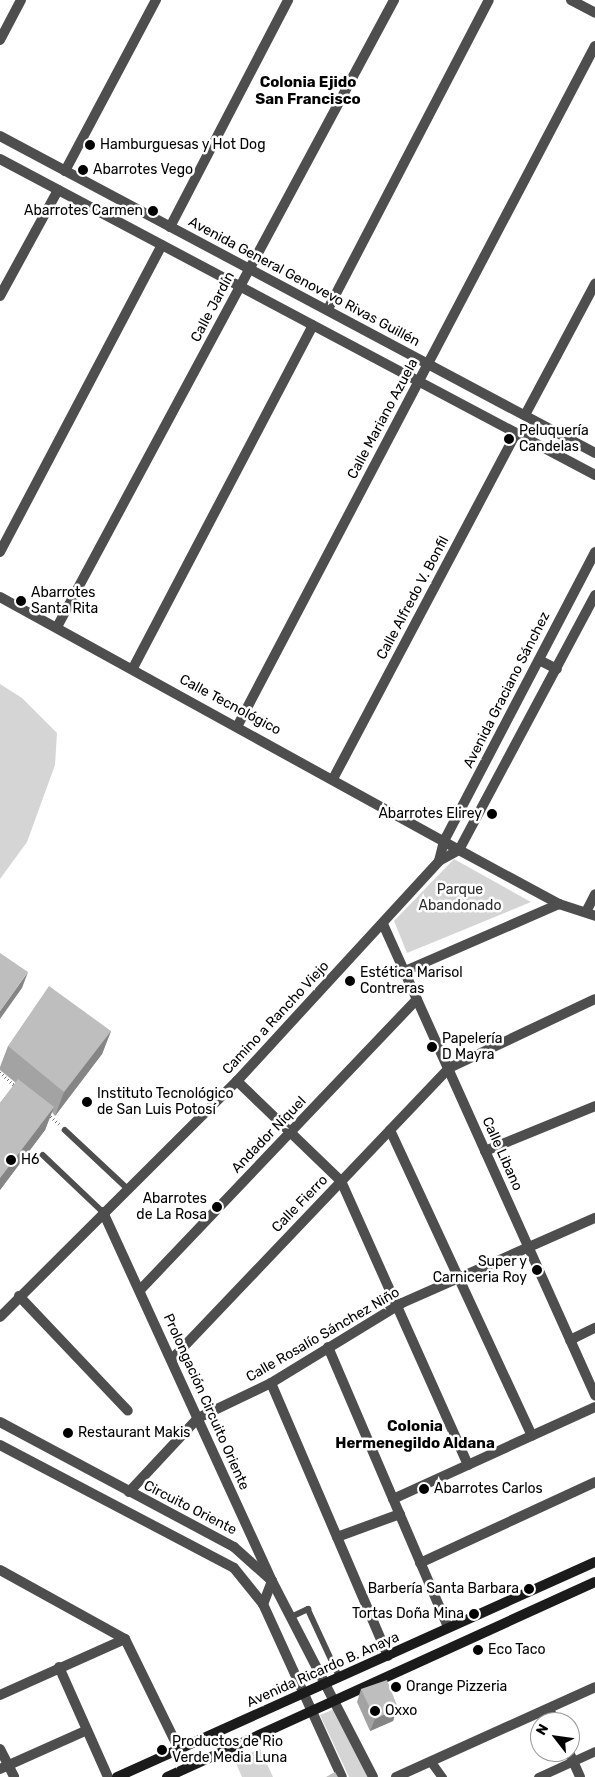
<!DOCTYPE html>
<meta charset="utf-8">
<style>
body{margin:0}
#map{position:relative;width:595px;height:1777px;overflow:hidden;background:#fff;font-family:Rubik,sans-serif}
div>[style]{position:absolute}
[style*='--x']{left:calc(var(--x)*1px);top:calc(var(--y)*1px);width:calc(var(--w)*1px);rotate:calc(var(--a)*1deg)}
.green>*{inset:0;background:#d5d5d5}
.path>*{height:2.5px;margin-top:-1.25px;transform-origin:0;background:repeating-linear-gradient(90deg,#707070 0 1px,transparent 0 3.5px)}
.service>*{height:5.5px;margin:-2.75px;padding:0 2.75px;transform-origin:2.75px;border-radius:2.75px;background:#4e4e4e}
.pedestrian>*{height:9px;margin:-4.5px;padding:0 4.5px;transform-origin:4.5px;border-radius:4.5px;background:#4e4e4e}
.minor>*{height:10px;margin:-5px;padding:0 5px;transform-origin:5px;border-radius:5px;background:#4e4e4e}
.tertiary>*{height:10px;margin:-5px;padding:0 5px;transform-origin:5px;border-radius:5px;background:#4e4e4e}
.secondary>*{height:10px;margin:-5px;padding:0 5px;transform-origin:5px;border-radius:5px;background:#1b1b1b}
.wall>*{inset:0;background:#a3a3a3}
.shaded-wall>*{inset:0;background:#858585}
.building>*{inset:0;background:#bebebe}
.dots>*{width:14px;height:14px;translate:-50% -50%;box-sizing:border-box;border:2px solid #fff;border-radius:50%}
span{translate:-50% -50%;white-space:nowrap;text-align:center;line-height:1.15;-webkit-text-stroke:5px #fff;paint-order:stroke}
.poi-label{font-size:14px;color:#000}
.left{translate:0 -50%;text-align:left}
.right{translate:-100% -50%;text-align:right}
.street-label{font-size:14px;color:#000}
.park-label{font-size:14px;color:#2c2c2c}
.neighbourhood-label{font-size:15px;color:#000;font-weight:700}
.north{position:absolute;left:530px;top:1712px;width:50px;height:50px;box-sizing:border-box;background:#fff;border:1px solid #999;border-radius:50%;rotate:300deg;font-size:14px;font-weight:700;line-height:20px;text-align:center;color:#000}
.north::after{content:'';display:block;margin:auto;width:18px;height:22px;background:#000;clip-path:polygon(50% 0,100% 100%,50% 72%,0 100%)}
</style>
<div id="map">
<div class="green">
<div style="clip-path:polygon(0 684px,22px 698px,57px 733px,55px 765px,27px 842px,0 879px)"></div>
<div style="clip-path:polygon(454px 859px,531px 902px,407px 953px,394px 921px)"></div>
<div style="clip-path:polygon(339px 1707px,372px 1777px,349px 1777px,320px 1715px)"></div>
<div style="clip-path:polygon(260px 1749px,273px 1777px,242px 1777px,234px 1759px)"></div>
</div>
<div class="path">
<div style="--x:0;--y:1072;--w:21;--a:43"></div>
<div style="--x:48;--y:1114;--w:15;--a:42"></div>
</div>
<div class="service">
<div style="--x:65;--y:1130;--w:86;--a:43.1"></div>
<div style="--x:43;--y:1155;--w:83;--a:43.5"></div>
<div style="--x:291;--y:1617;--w:19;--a:-25"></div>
<div style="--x:308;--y:1609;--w:76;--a:65.1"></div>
</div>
<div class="pedestrian">
<div style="--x:431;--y:1762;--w:19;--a:54"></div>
<div style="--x:538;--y:1777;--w:63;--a:-24.5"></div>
</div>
<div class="minor">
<div style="--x:571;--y:0;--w:27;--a:28"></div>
<div style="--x:0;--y:40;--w:45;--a:-62.3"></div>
<div style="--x:65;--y:171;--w:194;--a:-62"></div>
<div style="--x:170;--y:227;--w:256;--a:-62.5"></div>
<div style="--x:0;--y:296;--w:121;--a:-61.3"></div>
<div style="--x:328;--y:309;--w:348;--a:-62.5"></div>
<div style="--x:525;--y:415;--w:149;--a:-61.9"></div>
<div style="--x:0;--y:552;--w:347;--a:-62.2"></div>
<div style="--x:0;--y:597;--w:524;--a:28.86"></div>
<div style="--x:459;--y:850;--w:114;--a:28.4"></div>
<div style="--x:559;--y:904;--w:38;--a:18"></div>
<div style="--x:57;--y:627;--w:712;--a:-61.74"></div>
<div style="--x:133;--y:668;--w:387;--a:-62.3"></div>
<div style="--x:238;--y:725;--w:767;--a:-62.27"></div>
<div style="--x:334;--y:777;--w:389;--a:-62.1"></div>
<div style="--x:586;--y:912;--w:20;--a:-63"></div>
<div style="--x:383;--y:924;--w:517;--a:65.77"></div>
<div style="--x:405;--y:971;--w:168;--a:-23.5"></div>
<div style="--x:237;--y:1081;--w:144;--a:43.9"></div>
<div style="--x:341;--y:1181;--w:311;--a:65.9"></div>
<div style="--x:390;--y:1130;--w:337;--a:65.1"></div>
<div style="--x:485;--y:1151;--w:119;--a:-22.2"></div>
<div style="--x:103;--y:1212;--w:406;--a:65.4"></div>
<div style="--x:272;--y:1581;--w:25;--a:111"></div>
<div style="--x:141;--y:1289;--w:400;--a:-46.4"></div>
<div style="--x:19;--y:1296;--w:158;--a:46.5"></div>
<div style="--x:570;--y:1340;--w:28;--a:-26"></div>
<div style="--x:328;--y:1347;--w:305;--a:66.8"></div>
<div style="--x:172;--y:1359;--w:402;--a:-46.4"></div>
<div style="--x:449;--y:1068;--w:161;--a:-25.3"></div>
<div style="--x:271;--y:1383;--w:297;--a:66.8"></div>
<div style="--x:129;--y:1492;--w:101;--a:-47"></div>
<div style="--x:198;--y:1418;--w:81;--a:-25.6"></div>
<div style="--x:271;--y:1383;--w:153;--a:-31.4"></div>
<div style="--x:402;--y:1303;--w:211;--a:-23.8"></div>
<div style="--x:393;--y:1499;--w:222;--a:-24.5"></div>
<div style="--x:337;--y:1537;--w:67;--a:-20.1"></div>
<div style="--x:420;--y:1563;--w:193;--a:-24.8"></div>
<div style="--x:0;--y:1570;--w:143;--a:28.9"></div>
<div style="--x:125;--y:1639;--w:123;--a:63.9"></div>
<div style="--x:59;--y:1667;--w:120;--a:66"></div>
<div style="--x:0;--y:1695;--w:137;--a:-24.1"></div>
<div style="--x:549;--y:1709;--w:14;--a:65"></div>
<div style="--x:0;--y:1749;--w:31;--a:63"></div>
<div style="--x:569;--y:1752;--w:27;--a:66"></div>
<div style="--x:0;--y:1769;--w:95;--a:-24.1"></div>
<div style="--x:396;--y:1777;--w:218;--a:-24.3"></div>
</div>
<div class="tertiary">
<div style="--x:0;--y:136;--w:674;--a:28.05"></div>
<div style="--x:0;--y:159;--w:674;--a:27.97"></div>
<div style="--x:539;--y:660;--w:20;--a:27"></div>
<div style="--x:439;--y:861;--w:21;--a:-76"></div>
<div style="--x:444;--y:841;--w:326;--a:-62.4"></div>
<div style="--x:0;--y:1317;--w:334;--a:-44.9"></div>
<div style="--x:237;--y:1081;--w:299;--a:-47.4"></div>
<div style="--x:439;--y:861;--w:23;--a:-29"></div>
<div style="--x:459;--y:850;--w:289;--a:-61.9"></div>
<div style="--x:0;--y:1422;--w:265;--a:28.1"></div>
<div style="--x:234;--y:1547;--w:51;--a:41.8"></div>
<div style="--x:272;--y:1581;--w:220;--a:62.7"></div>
<div style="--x:0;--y:1445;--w:264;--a:27.7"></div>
<div style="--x:234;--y:1568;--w:46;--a:51.1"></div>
<div style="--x:263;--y:1604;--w:190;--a:65.5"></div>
</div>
<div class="secondary">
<div style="--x:117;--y:1777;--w:524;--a:-24.22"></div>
<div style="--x:167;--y:1777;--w:470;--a:-24.5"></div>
</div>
<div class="wall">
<div style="clip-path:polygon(111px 1031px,102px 1054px,55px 1116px,52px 1112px,45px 1130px,0 1190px,0 1103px,16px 1083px,0 1070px,0 1067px,8px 1046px)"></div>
<div style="clip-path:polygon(361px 1689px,398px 1708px,393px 1721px,370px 1731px,357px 1702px)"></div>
</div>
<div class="shaded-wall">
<div style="clip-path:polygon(28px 972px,22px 988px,0 1019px,0 1011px)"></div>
<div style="clip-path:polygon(111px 1031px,102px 1054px,55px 1116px,64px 1092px)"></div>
<div style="clip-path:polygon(54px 1107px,45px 1130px,0 1190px,0 1178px)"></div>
<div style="clip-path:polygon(398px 1708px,393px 1721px,370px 1731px,375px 1719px)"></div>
</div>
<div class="building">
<div style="clip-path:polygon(0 953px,28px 972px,0 1011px)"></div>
<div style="clip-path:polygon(49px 986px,111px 1031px,64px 1092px,8px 1046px)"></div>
<div style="clip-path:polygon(18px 1079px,54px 1107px,0 1178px,0 1103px)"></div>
<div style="clip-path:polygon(387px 1680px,398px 1708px,375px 1719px,361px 1689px)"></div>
<div style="clip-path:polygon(335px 1772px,338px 1777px,326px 1777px)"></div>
</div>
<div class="dots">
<div style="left:90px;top:145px;background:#000"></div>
<div style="left:83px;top:170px;background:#000"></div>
<div style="left:153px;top:211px;background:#000"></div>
<div style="left:509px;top:439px;background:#000"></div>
<div style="left:21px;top:601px;background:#000"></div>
<div style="left:492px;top:814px;background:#000"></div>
<div style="left:350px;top:981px;background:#000"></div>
<div style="left:432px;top:1047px;background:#000"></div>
<div style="left:87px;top:1102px;background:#000"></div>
<div style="left:11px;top:1160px;background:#000"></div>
<div style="left:217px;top:1207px;background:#000"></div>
<div style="left:537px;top:1270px;background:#000"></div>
<div style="left:68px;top:1433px;background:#000"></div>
<div style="left:424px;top:1489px;background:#000"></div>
<div style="left:529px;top:1589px;background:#000"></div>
<div style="left:474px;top:1614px;background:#000"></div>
<div style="left:478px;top:1650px;background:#000"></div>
<div style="left:396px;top:1687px;background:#000"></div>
<div style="left:375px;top:1711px;background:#000"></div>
<div style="left:162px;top:1750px;background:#000"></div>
</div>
<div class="poi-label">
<span class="left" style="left:100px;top:145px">Hamburguesas y Hot Dog</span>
<span class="left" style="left:93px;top:170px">Abarrotes Vego</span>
<span class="right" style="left:143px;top:211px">Abarrotes Carmen</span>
<span class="left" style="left:519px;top:439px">Peluquería<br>Candelas</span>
<span class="left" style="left:31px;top:601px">Abarrotes<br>Santa Rita</span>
<span class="right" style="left:482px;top:814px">Abarrotes Elirey</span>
<span class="left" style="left:360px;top:981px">Estética Marisol<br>Contreras</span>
<span class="left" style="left:442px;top:1047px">Papelería<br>D Mayra</span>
<span class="left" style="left:97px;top:1102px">Instituto Tecnológico<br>de San Luis Potosí</span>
<span class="left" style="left:21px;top:1160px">H6</span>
<span class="right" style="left:207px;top:1207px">Abarrotes<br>de La Rosa</span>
<span class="right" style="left:527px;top:1270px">Super y<br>Carniceria Roy</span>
<span class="left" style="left:78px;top:1433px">Restaurant Makis</span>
<span class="left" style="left:434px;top:1489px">Abarrotes Carlos</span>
<span class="right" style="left:519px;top:1589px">Barbería Santa Barbara</span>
<span class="right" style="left:464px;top:1614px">Tortas Doña Mina</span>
<span class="left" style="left:488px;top:1650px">Eco Taco</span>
<span class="left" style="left:406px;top:1687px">Orange Pizzeria</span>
<span class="left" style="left:385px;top:1711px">Oxxo</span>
<span class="left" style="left:172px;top:1750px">Productos de Rio<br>Verde Media Luna</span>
</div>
<div class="street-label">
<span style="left:304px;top:282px;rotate:28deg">Avenida General Genovevo Rivas Guillén</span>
<span style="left:213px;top:307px;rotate:-62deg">Calle Jardín</span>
<span style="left:383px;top:419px;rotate:-62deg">Calle Mariano Azuela</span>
<span style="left:413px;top:598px;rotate:-62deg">Calle Alfredo V. Bonfil</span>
<span style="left:507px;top:690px;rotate:-63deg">Avenida Graciano Sánchez</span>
<span style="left:230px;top:705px;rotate:28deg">Calle Tecnológico</span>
<span style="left:276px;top:1018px;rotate:-47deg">Camino a Rancho Viejo</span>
<span style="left:269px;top:1135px;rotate:-46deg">Andador Níquel</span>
<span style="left:502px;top:1154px;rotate:66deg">Calle Libano</span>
<span style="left:300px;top:1204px;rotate:-46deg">Calle Fierro</span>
<span style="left:323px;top:1335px;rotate:-30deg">Calle Rosalío Sánchez Niño</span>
<span style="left:206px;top:1402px;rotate:66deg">Prolongación Circuito Oriente</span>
<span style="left:190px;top:1508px;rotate:27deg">Circuito Oriente</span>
<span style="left:323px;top:1670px;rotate:-24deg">Avenida Ricardo B. Anaya</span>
</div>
<div class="park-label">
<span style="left:460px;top:898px">Parque<br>Abandonado</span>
</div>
<div class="neighbourhood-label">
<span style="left:308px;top:91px">Colonia Ejido<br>San Francisco</span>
<span style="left:415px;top:1435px">Colonia<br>Hermenegildo Aldana</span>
</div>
<div class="north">N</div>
</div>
